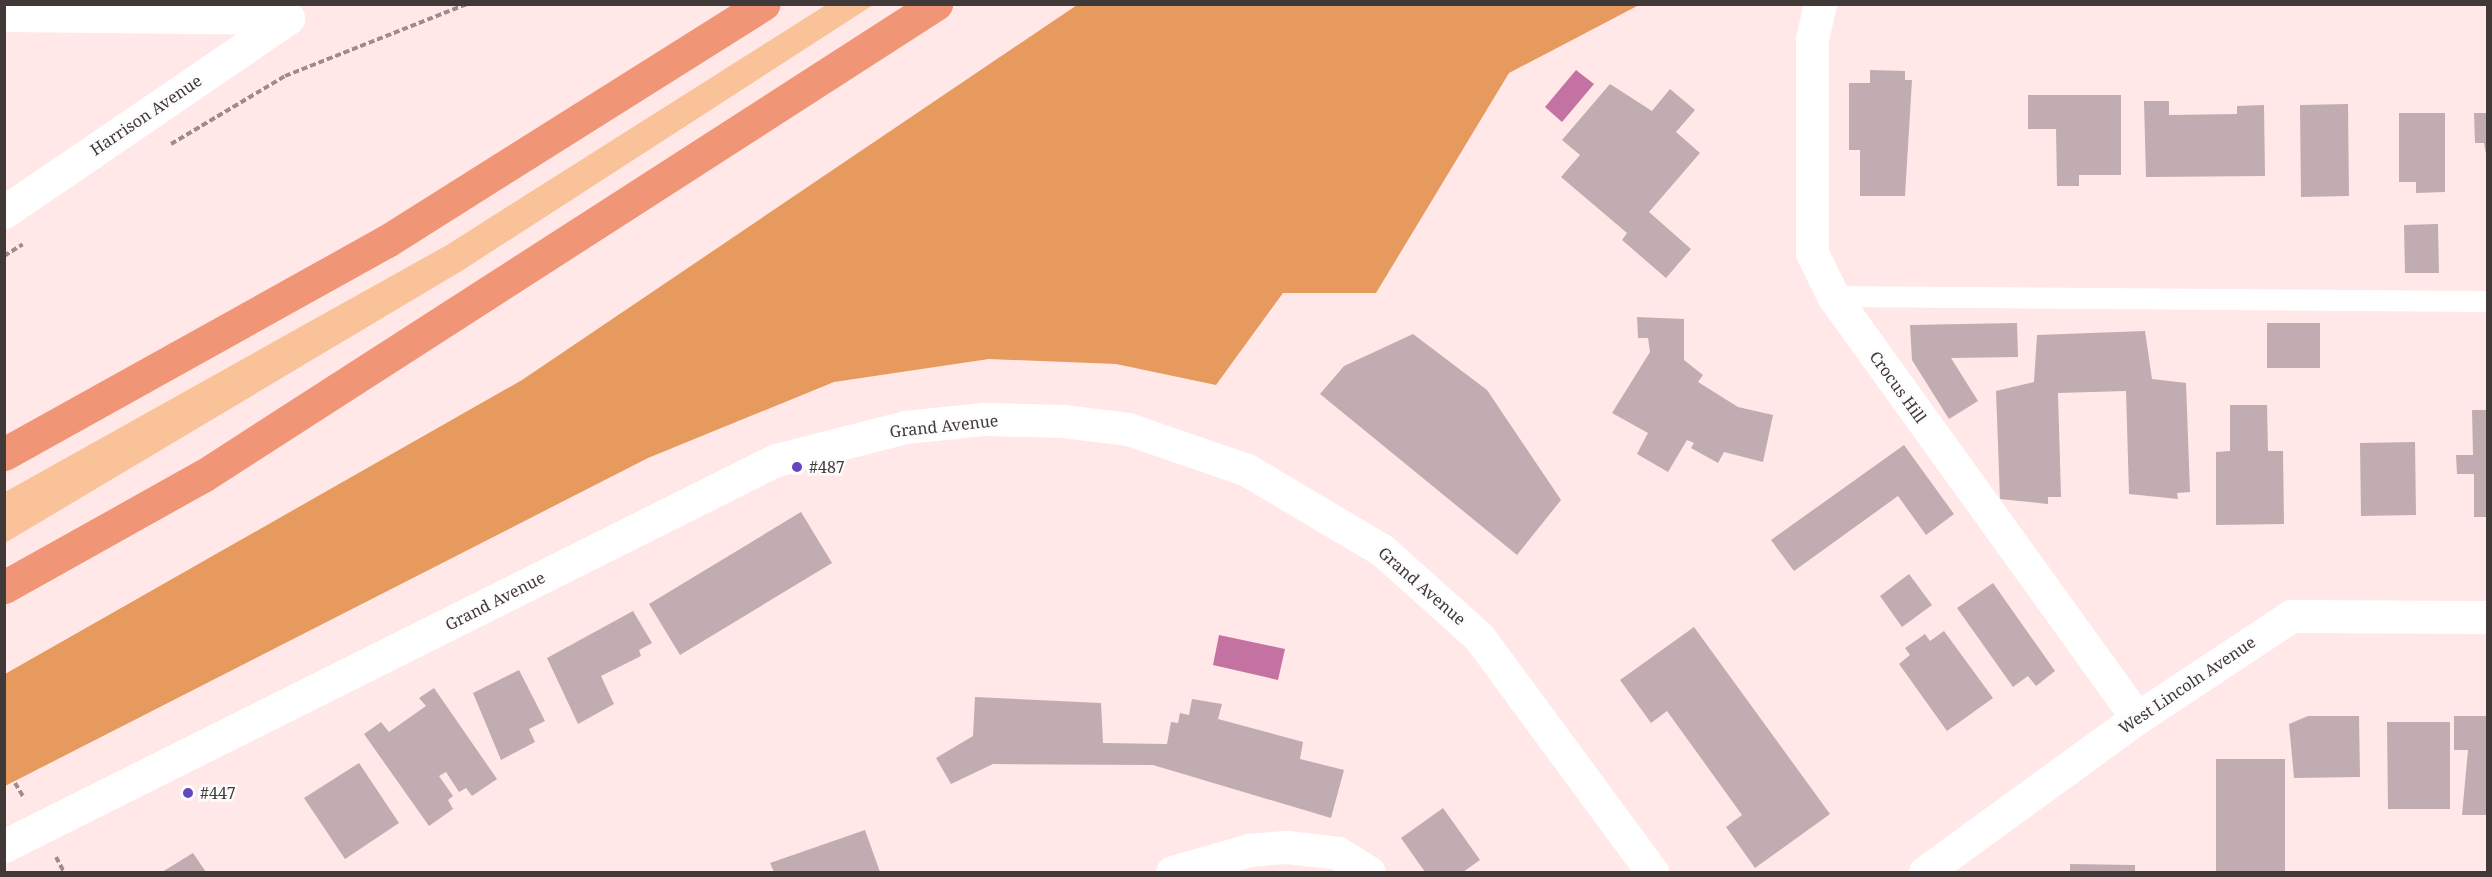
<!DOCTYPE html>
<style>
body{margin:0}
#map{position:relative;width:2492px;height:877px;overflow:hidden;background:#ffe8e7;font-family:"Noto Serif",serif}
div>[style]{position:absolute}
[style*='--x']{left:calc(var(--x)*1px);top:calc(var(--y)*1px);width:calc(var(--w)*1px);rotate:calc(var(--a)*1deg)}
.green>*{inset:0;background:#fac298}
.forest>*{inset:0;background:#e69a5e}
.water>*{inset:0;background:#c472a2}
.building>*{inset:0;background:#c1acb1}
.path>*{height:4px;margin-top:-2px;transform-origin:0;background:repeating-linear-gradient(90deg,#9c8c8b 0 6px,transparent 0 9px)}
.lane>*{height:21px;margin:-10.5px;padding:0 10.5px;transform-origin:10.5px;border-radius:10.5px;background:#fff}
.street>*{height:33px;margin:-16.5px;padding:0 16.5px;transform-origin:16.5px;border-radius:16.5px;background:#fff}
.secondary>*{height:33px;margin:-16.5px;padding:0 16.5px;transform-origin:16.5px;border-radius:16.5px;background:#fff}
.highway>*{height:33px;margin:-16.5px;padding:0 16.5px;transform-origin:16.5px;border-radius:16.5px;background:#f09677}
.dots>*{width:16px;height:16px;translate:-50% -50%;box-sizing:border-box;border:3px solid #fcfcfc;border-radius:50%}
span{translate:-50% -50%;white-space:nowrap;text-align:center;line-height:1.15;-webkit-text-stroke:5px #fcfcfc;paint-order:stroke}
.street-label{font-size:16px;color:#413838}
.poi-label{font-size:16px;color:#413838}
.left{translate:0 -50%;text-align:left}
.frame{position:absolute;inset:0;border:6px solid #413838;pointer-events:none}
</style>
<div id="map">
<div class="green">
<div style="clip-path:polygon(826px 5px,873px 5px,463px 270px,5px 543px,5px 492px,447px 245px)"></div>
</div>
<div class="forest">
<div style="clip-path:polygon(1077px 5px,1639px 5px,1509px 73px,1376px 293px,1283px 293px,1216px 385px,1116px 364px,989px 359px,834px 382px,648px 458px,5px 786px,5px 674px,522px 380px)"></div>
</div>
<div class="water">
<div style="clip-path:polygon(1576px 70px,1594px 84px,1562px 122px,1545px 107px)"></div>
<div style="clip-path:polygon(1219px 635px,1285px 649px,1278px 680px,1213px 665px)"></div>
</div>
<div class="building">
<div style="clip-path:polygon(1870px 70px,1905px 71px,1905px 80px,1912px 80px,1905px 196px,1860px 196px,1860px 150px,1849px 150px,1849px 83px,1870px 83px)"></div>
<div style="clip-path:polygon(1610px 84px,1652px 111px,1670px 89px,1695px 110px,1676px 132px,1700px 153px,1649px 212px,1691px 249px,1666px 278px,1622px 240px,1627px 233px,1561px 177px,1580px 155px,1562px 140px)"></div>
<div style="clip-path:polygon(2028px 95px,2121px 95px,2121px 175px,2079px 175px,2079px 186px,2057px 186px,2056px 129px,2028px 129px)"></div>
<div style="clip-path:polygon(2144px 101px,2169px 101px,2169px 115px,2237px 114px,2237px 106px,2264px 105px,2265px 176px,2146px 177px)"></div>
<div style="clip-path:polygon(2348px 104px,2349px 196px,2301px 197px,2300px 105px)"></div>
<div style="clip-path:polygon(2399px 113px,2445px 113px,2445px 192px,2416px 193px,2416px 182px,2399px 182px)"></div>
<div style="clip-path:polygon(2474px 113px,2488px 113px,2488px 165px,2484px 143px,2475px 143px)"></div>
<div style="clip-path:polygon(2438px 224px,2439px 273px,2405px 273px,2404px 225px)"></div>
<div style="clip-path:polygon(1637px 317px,1684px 319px,1684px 360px,1703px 375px,1698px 382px,1738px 407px,1773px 415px,1763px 462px,1724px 452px,1718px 463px,1691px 448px,1694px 443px,1687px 440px,1668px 472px,1637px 454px,1648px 433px,1612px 413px,1650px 352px,1648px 338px,1638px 338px)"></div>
<div style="clip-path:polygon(2017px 323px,2018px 357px,1951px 358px,1978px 401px,1949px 419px,1912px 360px,1910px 325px)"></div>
<div style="clip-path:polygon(2267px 323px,2320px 323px,2320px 368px,2267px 368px)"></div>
<div style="clip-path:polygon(2145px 331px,2152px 379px,2186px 383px,2190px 492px,2177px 493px,2178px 499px,2129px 494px,2126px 391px,2058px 393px,2061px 497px,2048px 497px,2048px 504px,2000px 499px,1996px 391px,2034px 382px,2037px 335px)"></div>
<div style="clip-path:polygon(1413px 334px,1487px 390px,1561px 500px,1517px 555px,1320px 394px,1344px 366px)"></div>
<div style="clip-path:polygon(2230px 405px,2267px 405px,2268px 451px,2283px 451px,2284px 524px,2216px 525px,2216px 452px,2230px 451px)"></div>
<div style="clip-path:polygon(2472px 410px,2488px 410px,2488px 517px,2474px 517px,2474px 474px,2457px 474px,2456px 455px,2473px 455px)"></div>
<div style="clip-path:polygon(2415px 442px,2416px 515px,2361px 516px,2360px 443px)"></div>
<div style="clip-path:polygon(1904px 445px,1954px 514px,1926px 535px,1898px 496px,1794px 571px,1771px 540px)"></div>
<div style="clip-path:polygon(801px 512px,832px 563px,680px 655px,649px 604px)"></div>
<div style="clip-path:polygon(1909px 574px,1932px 605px,1902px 627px,1880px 596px)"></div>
<div style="clip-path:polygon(1993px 583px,2055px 671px,2036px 686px,2028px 676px,2013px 687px,1957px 608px)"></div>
<div style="clip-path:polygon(633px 611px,652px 643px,639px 650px,641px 656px,601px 676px,614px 704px,578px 724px,547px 658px)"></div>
<div style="clip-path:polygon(1694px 627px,1830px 814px,1755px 868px,1726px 827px,1742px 815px,1667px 711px,1651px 723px,1620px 680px)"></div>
<div style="clip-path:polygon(1944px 631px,1993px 698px,1947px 731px,1899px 664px,1910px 655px,1905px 648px,1925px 634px,1930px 641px)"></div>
<div style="clip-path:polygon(519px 670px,545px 721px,529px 729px,535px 742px,501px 760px,473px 693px)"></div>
<div style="clip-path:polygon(434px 688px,497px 779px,472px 796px,466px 788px,459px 792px,446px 772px,439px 776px,453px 796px,448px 800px,453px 809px,429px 826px,364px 734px,381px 722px,389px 732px,426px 706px,419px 698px)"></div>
<div style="clip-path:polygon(975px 697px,1101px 703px,1103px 743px,1167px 744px,1171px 722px,1178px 723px,1180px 713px,1189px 715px,1192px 699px,1222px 704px,1218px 719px,1303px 742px,1300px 759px,1344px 770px,1331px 818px,1153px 765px,993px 764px,951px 784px,936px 758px,973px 736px)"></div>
<div style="clip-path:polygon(2308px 716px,2359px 716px,2360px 777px,2294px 778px,2289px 724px)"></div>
<div style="clip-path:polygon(2454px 716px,2488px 716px,2488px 815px,2462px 815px,2468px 750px,2454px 750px)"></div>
<div style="clip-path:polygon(2387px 722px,2450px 722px,2450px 809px,2388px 809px)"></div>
<div style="clip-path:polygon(2216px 759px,2285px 759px,2285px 872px,2216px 872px)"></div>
<div style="clip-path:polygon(359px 763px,399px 823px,345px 859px,304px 798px)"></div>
<div style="clip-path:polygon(1443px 808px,1480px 860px,1463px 872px,1425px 872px,1401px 838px)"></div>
<div style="clip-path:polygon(865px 830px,880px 872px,774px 872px,770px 863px)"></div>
<div style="clip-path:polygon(193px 853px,206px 872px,162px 872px)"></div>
<div style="clip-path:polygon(2070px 864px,2135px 865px,2135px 872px,2070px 872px)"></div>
</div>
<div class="path">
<div style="--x:171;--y:144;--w:133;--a:-30.8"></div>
<div style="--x:285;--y:76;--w:196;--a:-21.6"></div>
<div style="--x:4;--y:256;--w:22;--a:-32"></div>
<div style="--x:15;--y:783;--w:17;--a:59"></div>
<div style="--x:56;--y:857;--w:17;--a:62"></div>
</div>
<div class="lane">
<div style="--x:1833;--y:296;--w:655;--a:0.44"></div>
</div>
<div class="street">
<div style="--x:1820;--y:4;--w:35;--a:103"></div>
<div style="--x:1812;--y:38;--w:215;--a:90"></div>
<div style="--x:1812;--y:253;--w:48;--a:64"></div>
<div style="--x:1833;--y:296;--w:520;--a:54.23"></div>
<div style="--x:4;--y:15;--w:284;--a:0.6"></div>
<div style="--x:4;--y:212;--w:344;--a:-34.3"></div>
<div style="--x:1172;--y:872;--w:80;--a:-15.9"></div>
<div style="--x:1249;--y:850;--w:38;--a:-5"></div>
<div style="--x:1287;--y:847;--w:51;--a:6.7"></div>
<div style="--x:1338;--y:853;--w:36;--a:32"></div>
<div style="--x:1925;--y:872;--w:262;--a:-36"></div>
<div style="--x:2137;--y:718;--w:185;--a:-33.5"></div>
<div style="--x:2291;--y:616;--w:197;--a:0.3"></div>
</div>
<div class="secondary">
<div style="--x:4;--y:846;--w:863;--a:-26.57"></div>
<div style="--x:776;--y:460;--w:133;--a:-14.3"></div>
<div style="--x:905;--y:427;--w:79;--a:-5.8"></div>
<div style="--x:984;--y:419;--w:79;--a:1.5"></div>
<div style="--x:1063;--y:421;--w:65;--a:7"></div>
<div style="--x:1128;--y:429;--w:126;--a:19"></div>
<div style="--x:1247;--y:470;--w:157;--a:30.7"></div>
<div style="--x:1382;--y:550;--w:130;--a:41.9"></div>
<div style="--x:1479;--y:637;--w:292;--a:53.6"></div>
</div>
<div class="highway">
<div style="--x:4;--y:454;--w:438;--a:-29.1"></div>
<div style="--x:387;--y:241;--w:445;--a:-32.2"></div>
<div style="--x:4;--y:587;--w:228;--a:-29.2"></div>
<div style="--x:203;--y:476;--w:872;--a:-32.78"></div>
</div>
<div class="dots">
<div style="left:797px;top:467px;background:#6446be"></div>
<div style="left:188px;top:793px;background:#6446be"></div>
</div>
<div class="street-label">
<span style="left:146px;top:115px;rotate:-34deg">Harrison Avenue</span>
<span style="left:1898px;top:387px;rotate:54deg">Crocus Hill</span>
<span style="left:944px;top:426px;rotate:-6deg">Grand Avenue</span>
<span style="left:1422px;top:586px;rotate:41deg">Grand Avenue</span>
<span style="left:495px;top:601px;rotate:-27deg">Grand Avenue</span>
<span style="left:2187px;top:685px;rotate:-34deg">West Lincoln Avenue</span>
</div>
<div class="poi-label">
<span class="left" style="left:809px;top:467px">#487</span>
<span class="left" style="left:200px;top:793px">#447</span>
</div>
<div class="frame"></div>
</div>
